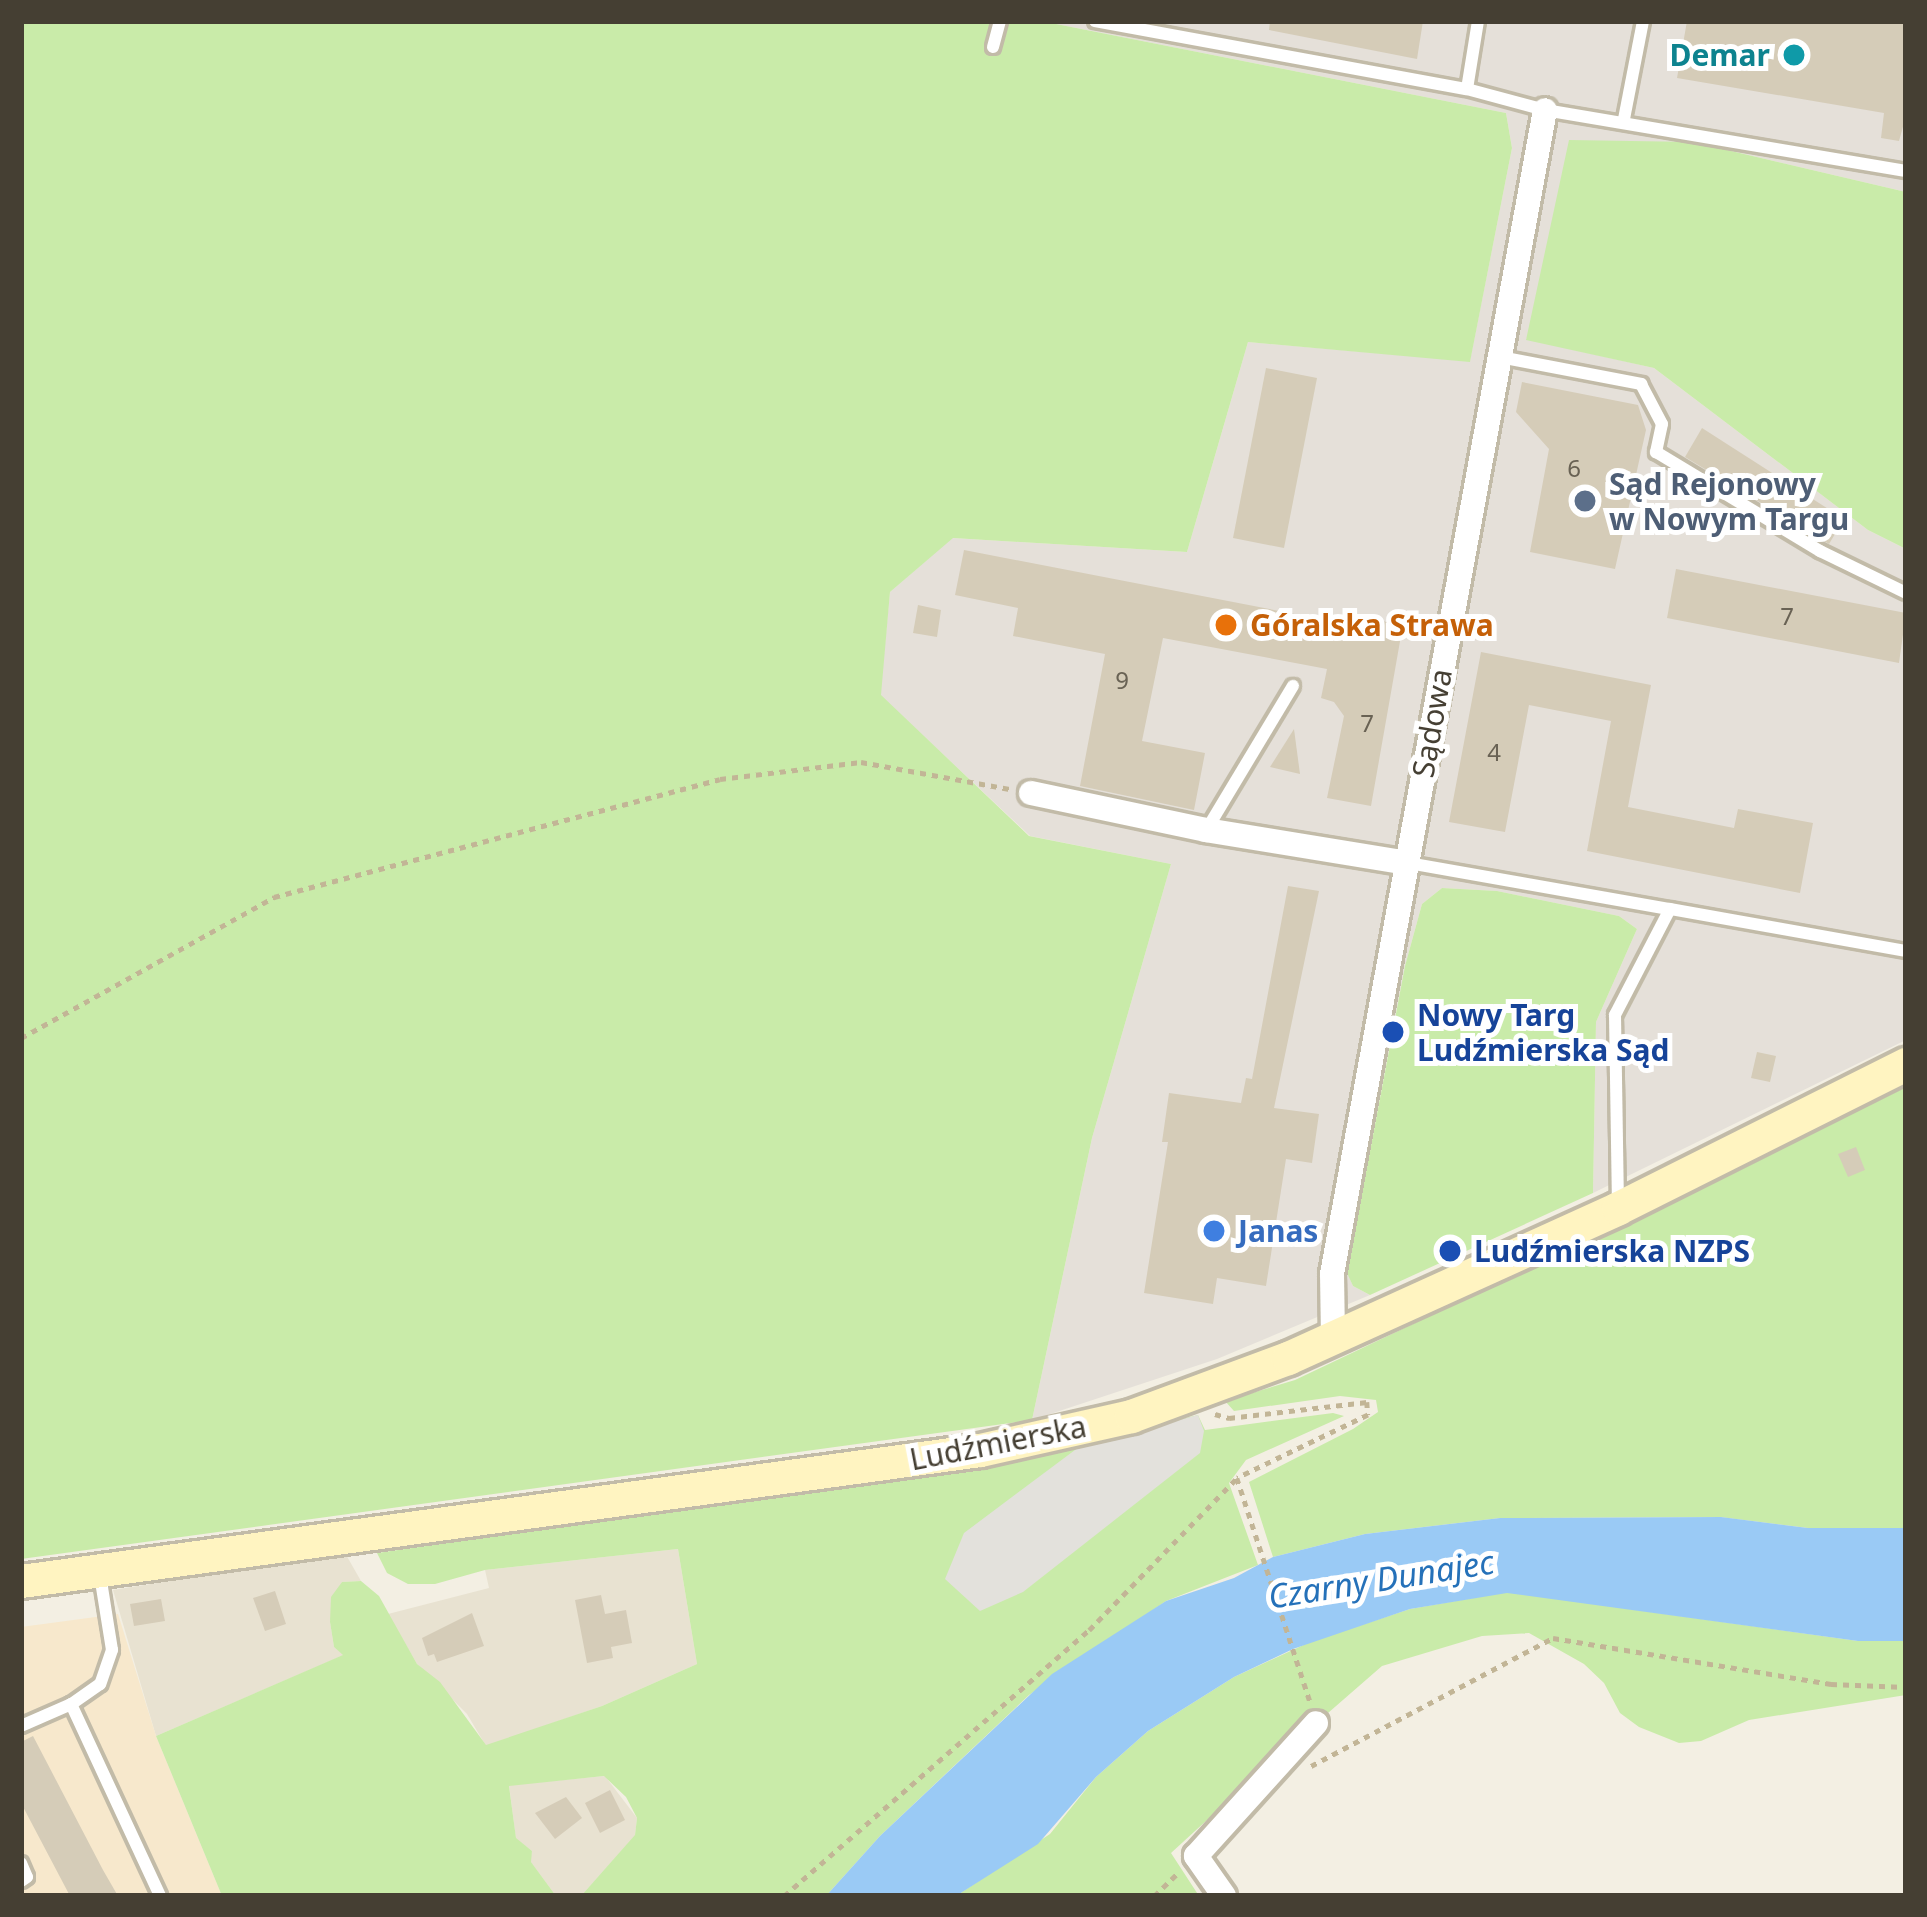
<!DOCTYPE html>
<meta charset="utf-8">
<style>
body{margin:0}
#map{position:relative;width:1927px;height:1917px;overflow:hidden;background:#f3efe3;font-family:"Noto Sans",sans-serif}
div>[style]{position:absolute}
[style*='--x']{left:calc(var(--x)*1px);top:calc(var(--y)*1px);width:calc(var(--w)*1px);rotate:calc(var(--a)*1deg)}
.residential>*{inset:0;background:#e8e2d1}
.commercial>*{inset:0;background:#f7e8cc}
.industrial>*{inset:0;background:#e5e0d9}
.green>*{inset:0;background:#c9eba9}
.parking>*{inset:0;background:#e3e1dc}
.water>*{inset:0;background:#9acaf5}
.building>*{inset:0;background:#d5ccb8}
.path>*{height:4.5px;margin-top:-2.25px;transform-origin:0;background:repeating-linear-gradient(90deg,#c2b596 0 6px,transparent 0 12px)}
.roads{filter:drop-shadow(3px 0 #c2bba8) drop-shadow(-3px 0 #c2bba8) drop-shadow(0 3px #c2bba8) drop-shadow(0 -3px #c2bba8)}
.service>*{height:12px;margin:-6px;padding:0 6px;transform-origin:6px;border-radius:6px;background:#fff}
.minor>*{height:24px;margin:-12px;padding:0 12px;transform-origin:12px;border-radius:12px;background:#fff}
.secondary>*{height:33px;margin:-16.5px;padding:0 16.5px;transform-origin:16.5px;border-radius:16.5px;background:#fff4c1}
.dots>*{width:33px;height:33px;translate:-50% -50%;box-sizing:border-box;border:6px solid #fff;border-radius:50%}
span{translate:-50% -50%;white-space:nowrap;text-align:center;line-height:1.15;-webkit-text-stroke:10px #fff;paint-order:stroke}
.number-label{font-size:24px;color:#696254}
.number-label span{-webkit-text-stroke-width:0}
.culture-label{font-size:30px;color:#0d838f;font-weight:700}
.right{translate:-100% -50%;text-align:right}
.service-label{font-size:30px;color:#4e5e75;font-weight:700}
.left{translate:0 -50%;text-align:left}
.food-label{font-size:30px;color:#c56008;font-weight:700}
.street-label{font-size:30px;color:#453f33}
.transit-label{font-size:30px;color:#164399;font-weight:700}
.shop-label{font-size:30px;color:#366cbe;font-weight:700}
.water-label{font-size:33px;color:#2571b9;font-style:italic}
.frame{position:absolute;inset:0;border:24px solid #453f33;pointer-events:none}
</style>
<div id="map">
<div class="residential">
<div style="clip-path:polygon(678px 1549px,697px 1664px,602px 1706px,486px 1746px,467px 1714px,417px 1664px,388px 1614px,489px 1588px,485px 1570px)"></div>
<div style="clip-path:polygon(345px 1553px,361px 1581px,342px 1582px,330px 1622px,334px 1647px,344px 1655px,156px 1736px,113px 1590px)"></div>
<div style="clip-path:polygon(605px 1776px,637px 1818px,635px 1836px,581px 1896px,556px 1896px,530px 1861px,532px 1851px,516px 1839px,509px 1785px)"></div>
</div>
<div class="commercial">
<div style="clip-path:polygon(118px 1614px,156px 1736px,222px 1896px,21px 1896px,21px 1627px)"></div>
</div>
<div class="industrial">
<div style="clip-path:polygon(1041px 21px,1906px 21px,1906px 192px,1693px 142px,1526px 339px,1654px 368px,1868px 530px,1906px 549px,1906px 1040px,1593px 1193px,1596px 1022px,1637px 929px,1619px 916px,1497px 891px,1442px 888px,1422px 904px,1405px 966px,1347px 1272px,1353px 1286px,1370px 1295px,1217px 1359px,1032px 1420px,1092px 1138px,1171px 864px,1030px 836px,880px 695px,890px 592px,952px 538px,1187px 552px,1248px 342px,1470px 361px,1512px 148px,1506px 113px)"></div>
</div>
<div class="green">
<div style="clip-path:polygon(21px 21px,1041px 21px,1506px 113px,1512px 148px,1470px 362px,1248px 342px,1187px 552px,953px 538px,890px 592px,881px 695px,1029px 836px,1171px 864px,1092px 1138px,1032px 1420px,21px 1559px)"></div>
<div style="clip-path:polygon(1569px 140px,1693px 142px,1906px 192px,1906px 549px,1868px 530px,1654px 368px,1526px 340px)"></div>
<div style="clip-path:polygon(1442px 888px,1497px 891px,1619px 916px,1637px 929px,1596px 1022px,1593px 1193px,1370px 1295px,1353px 1286px,1347px 1273px,1405px 966px,1422px 904px)"></div>
<div style="clip-path:polygon(1906px 1079px,1906px 1528px,1808px 1528px,1720px 1517px,1500px 1518px,1365px 1534px,1273px 1557px,1249px 1482px,1353px 1429px,1378px 1412px,1376px 1400px,1340px 1396px,1234px 1411px,1225px 1401px,1295px 1380px,1655px 1209px)"></div>
<div style="clip-path:polygon(1333px 1413px,1344px 1416px,1246px 1460px,1229px 1483px,1258px 1565px,1166px 1601px,1029px 1695px,880px 1836px,826px 1896px,581px 1896px,635px 1835px,637px 1818px,626px 1797px,604px 1776px,509px 1786px,516px 1838px,532px 1851px,531px 1862px,556px 1896px,222px 1896px,156px 1736px,343px 1655px,334px 1647px,330px 1622px,331px 1597px,342px 1582px,361px 1581px,379px 1596px,417px 1664px,440px 1682px,486px 1745px,602px 1706px,697px 1664px,678px 1549px,485px 1570px,435px 1584px,408px 1584px,387px 1573px,377px 1553px,990px 1466px,1198px 1415px,1205px 1430px)"></div>
<div style="clip-path:polygon(1507px 1592px,1858px 1641px,1906px 1641px,1906px 1695px,1749px 1720px,1701px 1741px,1679px 1743px,1639px 1727px,1620px 1713px,1604px 1683px,1584px 1664px,1529px 1633px,1482px 1636px,1382px 1666px,1243px 1787px,1171px 1853px,1199px 1896px,956px 1896px,1050px 1834px,1096px 1777px,1148px 1731px,1234px 1677px,1310px 1642px,1410px 1609px)"></div>
</div>
<div class="parking">
<div style="clip-path:polygon(1198px 1415px,1204px 1431px,1200px 1453px,1023px 1592px,980px 1611px,945px 1579px,964px 1533px,1079px 1447px)"></div>
</div>
<div class="water">
<div style="clip-path:polygon(1721px 1517px,1808px 1528px,1906px 1528px,1906px 1641px,1858px 1641px,1507px 1593px,1410px 1609px,1293px 1649px,1234px 1677px,1148px 1731px,1096px 1777px,1038px 1844px,956px 1896px,826px 1896px,880px 1836px,1052px 1674px,1166px 1601px,1234px 1578px,1273px 1557px,1365px 1534px,1500px 1518px)"></div>
</div>
<div class="building">
<div style="clip-path:polygon(1270px 21px,1423px 21px,1417px 59px,1269px 30px)"></div>
<div style="clip-path:polygon(1687px 21px,1906px 21px,1906px 116px,1899px 141px,1881px 138px,1884px 113px,1677px 78px)"></div>
<div style="clip-path:polygon(1266px 368px,1317px 378px,1284px 548px,1233px 538px)"></div>
<div style="clip-path:polygon(1522px 382px,1638px 405px,1646px 430px,1615px 569px,1530px 552px,1549px 449px,1516px 412px)"></div>
<div style="clip-path:polygon(1702px 428px,1844px 519px,1829px 544px,1685px 457px)"></div>
<div style="clip-path:polygon(964px 550px,1305px 616px,1303px 629px,1382px 620px,1402px 630px,1371px 806px,1327px 798px,1344px 716px,1334px 702px,1321px 698px,1327px 669px,1163px 638px,1142px 741px,1205px 753px,1194px 810px,1080px 786px,1105px 654px,1013px 636px,1018px 608px,955px 595px)"></div>
<div style="clip-path:polygon(1676px 569px,1906px 613px,1899px 663px,1667px 618px)"></div>
<div style="clip-path:polygon(918px 605px,941px 610px,937px 637px,913px 633px)"></div>
<div style="clip-path:polygon(1481px 652px,1651px 685px,1628px 807px,1734px 828px,1738px 809px,1813px 823px,1800px 893px,1587px 851px,1611px 721px,1529px 705px,1505px 832px,1449px 822px)"></div>
<div style="clip-path:polygon(1294px 729px,1300px 774px,1270px 767px)"></div>
<div style="clip-path:polygon(1288px 886px,1319px 891px,1274px 1108px,1319px 1114px,1312px 1163px,1286px 1159px,1266px 1286px,1217px 1278px,1213px 1304px,1144px 1293px,1168px 1142px,1162px 1142px,1169px 1093px,1241px 1103px,1246px 1078px,1252px 1079px)"></div>
<div style="clip-path:polygon(1757px 1052px,1776px 1056px,1770px 1082px,1751px 1078px)"></div>
<div style="clip-path:polygon(1856px 1147px,1865px 1170px,1848px 1177px,1838px 1154px)"></div>
<div style="clip-path:polygon(275px 1591px,286px 1624px,265px 1631px,253px 1598px)"></div>
<div style="clip-path:polygon(601px 1595px,605px 1614px,626px 1610px,632px 1643px,611px 1647px,613px 1658px,587px 1663px,575px 1600px)"></div>
<div style="clip-path:polygon(161px 1599px,165px 1621px,134px 1626px,130px 1604px)"></div>
<div style="clip-path:polygon(472px 1613px,484px 1646px,437px 1662px,434px 1654px,428px 1656px,422px 1638px)"></div>
<div style="clip-path:polygon(33px 1736px,103px 1870px,118px 1896px,70px 1896px,21px 1803px,21px 1742px)"></div>
<div style="clip-path:polygon(610px 1790px,625px 1820px,600px 1833px,585px 1803px)"></div>
<div style="clip-path:polygon(566px 1797px,582px 1818px,555px 1839px,535px 1813px)"></div>
</div>
<div class="path">
<div style="--x:21;--y:1038;--w:290;--a:-29.1"></div>
<div style="--x:274;--y:897;--w:461;--a:-14.8"></div>
<div style="--x:720;--y:779;--w:142;--a:-6.9"></div>
<div style="--x:861;--y:762;--w:151;--a:10.3"></div>
<div style="--x:1215;--y:1414;--w:15;--a:16"></div>
<div style="--x:1229;--y:1418;--w:139;--a:-6.6"></div>
<div style="--x:1367;--y:1402;--w:13;--a:86"></div>
<div style="--x:1368;--y:1415;--w:145;--a:154.3"></div>
<div style="--x:1237;--y:1478;--w:236;--a:71.9"></div>
<div style="--x:1311;--y:1766;--w:274;--a:-27.9"></div>
<div style="--x:1553;--y:1638;--w:282;--a:9.4"></div>
<div style="--x:1831;--y:1684;--w:75;--a:2.3"></div>
<div style="--x:784;--y:1896;--w:405;--a:-41.1"></div>
<div style="--x:1089;--y:1630;--w:212;--a:-45.8"></div>
<div style="--x:1154;--y:1896;--w:35;--a:-44"></div>
</div>
<div class="roads">
<div class="service">
<div style="--x:1095;--y:21;--w:378;--a:10.4"></div>
<div style="--x:1478;--y:21;--w:69;--a:99.2"></div>
<div style="--x:1467;--y:89;--w:81;--a:15.1"></div>
<div style="--x:1545;--y:110;--w:366;--a:9.6"></div>
<div style="--x:993;--y:47;--w:27;--a:-75"></div>
<div style="--x:1624;--y:119;--w:100;--a:-79"></div>
<div style="--x:1500;--y:357;--w:144;--a:10.8"></div>
<div style="--x:1641;--y:384;--w:45;--a:62.3"></div>
<div style="--x:1662;--y:424;--w:29;--a:102"></div>
<div style="--x:1656;--y:452;--w:192;--a:31.1"></div>
<div style="--x:1820;--y:551;--w:96;--a:26"></div>
<div style="--x:1207;--y:829;--w:167;--a:-59"></div>
<div style="--x:1408;--y:863;--w:266;--a:10"></div>
<div style="--x:1618;--y:1206;--w:191;--a:-90.9"></div>
<div style="--x:1615;--y:1015;--w:119;--a:-62.6"></div>
<div style="--x:1670;--y:909;--w:240;--a:10.1"></div>
<div style="--x:100;--y:1575;--w:76;--a:80.9"></div>
<div style="--x:112;--y:1650;--w:36;--a:109"></div>
<div style="--x:100;--y:1684;--w:35;--a:145"></div>
<div style="--x:71;--y:1704;--w:212;--a:65.1"></div>
<div style="--x:21;--y:1726;--w:55;--a:-23.7"></div>
<div style="--x:21;--y:1863;--w:15;--a:67"></div>
<div style="--x:27;--y:1877;--w:7;--a:146"></div>
</div>
<div class="minor">
<div style="--x:1031;--y:793;--w:179;--a:11.9"></div>
<div style="--x:1206;--y:830;--w:204;--a:9.3"></div>
<div style="--x:1333;--y:1337;--w:63;--a:-90.9"></div>
<div style="--x:1332;--y:1274;--w:1183;--a:-79.63"></div>
<div style="--x:1224;--y:1896;--w:49;--a:-125"></div>
<div style="--x:1196;--y:1856;--w:179;--a:-47.9"></div>
</div>
<div class="secondary">
<div style="--x:21;--y:1581;--w:968;--a:-7.78"></div>
<div style="--x:980;--y:1450;--w:155;--a:-12.7"></div>
<div style="--x:1131;--y:1416;--w:167;--a:-20.3"></div>
<div style="--x:1288;--y:1358;--w:362;--a:-24.4"></div>
<div style="--x:1618;--y:1208;--w:322;--a:-26.6"></div>
</div>
</div>
<div class="dots">
<div style="left:1794px;top:55px;background:#0f9aa8"></div>
<div style="left:1585px;top:501px;background:#5c6f8a"></div>
<div style="left:1226px;top:625px;background:#e8710a"></div>
<div style="left:1393px;top:1032px;background:#1a4fb4"></div>
<div style="left:1214px;top:1231px;background:#3f7fe0"></div>
<div style="left:1450px;top:1251px;background:#1a4fb4"></div>
</div>
<div class="number-label">
<span style="left:1574px;top:468px">6</span>
<span style="left:1787px;top:616px">7</span>
<span style="left:1122px;top:680px">9</span>
<span style="left:1367px;top:723px">7</span>
<span style="left:1494px;top:752px">4</span>
</div>
<div class="culture-label">
<span class="right" style="left:1770px;top:55px">Demar</span>
</div>
<div class="service-label">
<span class="left" style="left:1609px;top:501px">Sąd Rejonowy<br>w Nowym Targu</span>
</div>
<div class="food-label">
<span class="left" style="left:1250px;top:625px">Góralska Strawa</span>
</div>
<div class="street-label">
<span style="left:1432px;top:723px;rotate:-80deg">Sądowa</span>
<span style="left:998px;top:1443px;rotate:-11deg">Ludźmierska</span>
</div>
<div class="transit-label">
<span class="left" style="left:1417px;top:1032px">Nowy Targ<br>Ludźmierska Sąd</span>
<span class="left" style="left:1474px;top:1251px">Ludźmierska NZPS</span>
</div>
<div class="shop-label">
<span class="left" style="left:1238px;top:1231px">Janas</span>
</div>
<div class="water-label">
<span style="left:1381px;top:1579px;rotate:-9deg">Czarny Dunajec</span>
</div>
<div class="frame"></div>
</div>
